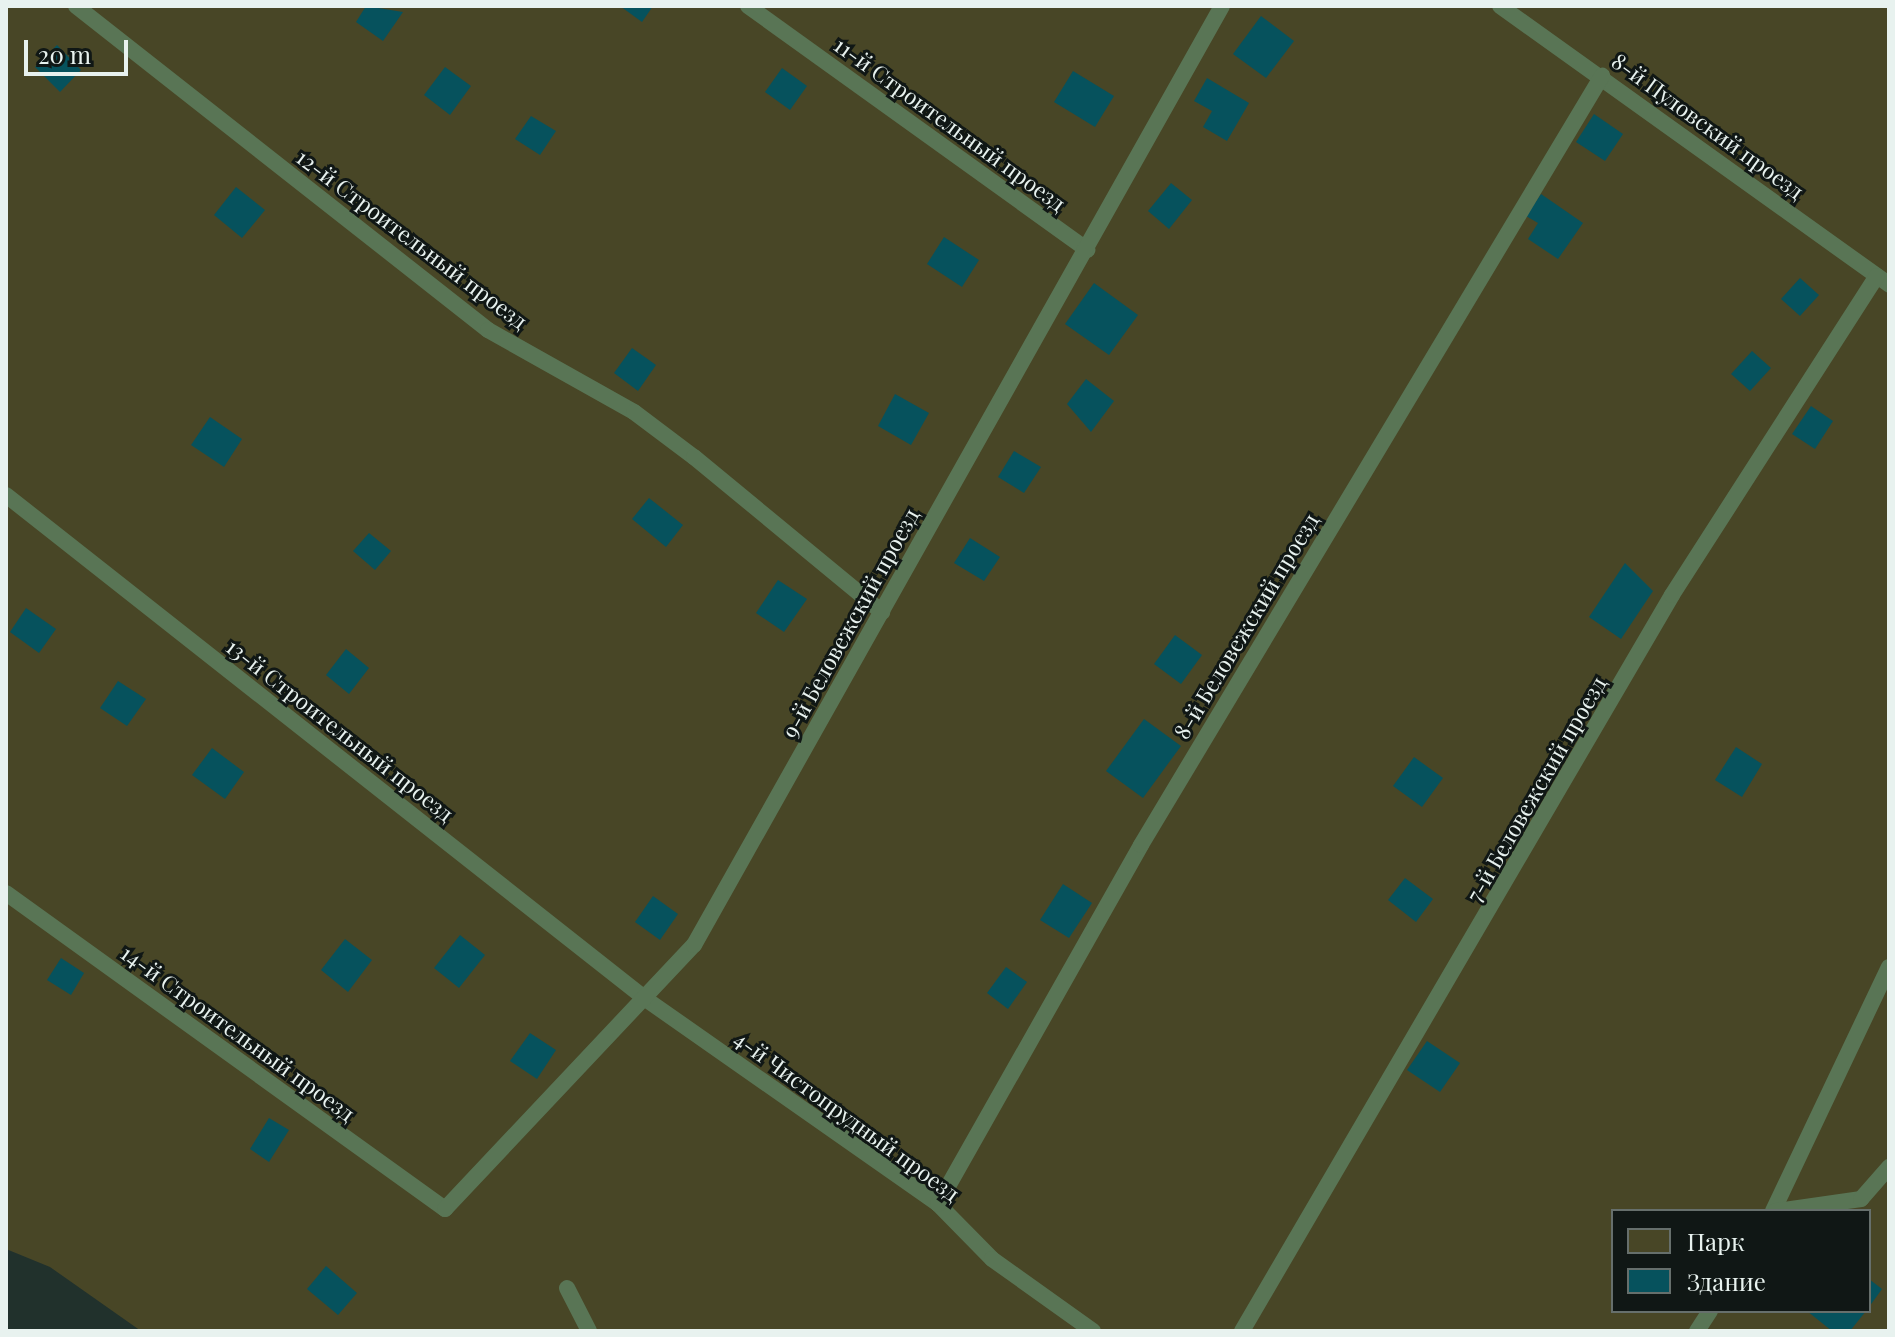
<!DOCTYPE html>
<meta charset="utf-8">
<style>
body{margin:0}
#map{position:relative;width:1895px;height:1337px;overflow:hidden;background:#21312c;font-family:"Playfair Display",serif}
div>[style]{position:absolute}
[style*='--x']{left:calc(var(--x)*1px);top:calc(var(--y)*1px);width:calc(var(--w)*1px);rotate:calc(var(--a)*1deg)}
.green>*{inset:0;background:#484626}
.building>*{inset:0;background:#06525d}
.service>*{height:16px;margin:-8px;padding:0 8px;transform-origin:8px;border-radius:8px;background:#597555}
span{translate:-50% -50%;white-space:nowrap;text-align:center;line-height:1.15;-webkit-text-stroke:6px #101715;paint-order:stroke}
.street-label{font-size:22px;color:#e8f2ef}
.frame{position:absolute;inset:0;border:8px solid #e8f2ef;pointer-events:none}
.legend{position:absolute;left:1611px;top:1209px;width:260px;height:104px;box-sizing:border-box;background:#101715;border:2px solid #666f6c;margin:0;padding:10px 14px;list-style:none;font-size:24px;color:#e8f2ef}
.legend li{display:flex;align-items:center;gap:16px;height:40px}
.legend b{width:40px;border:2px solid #666f6c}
.scale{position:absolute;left:24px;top:40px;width:104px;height:36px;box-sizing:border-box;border:4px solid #e8f2ef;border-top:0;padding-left:10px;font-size:24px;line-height:28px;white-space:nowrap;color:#e8f2ef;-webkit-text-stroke:6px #101715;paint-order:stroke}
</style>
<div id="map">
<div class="green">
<div style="clip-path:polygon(evenodd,6px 6px,1889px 6px,1889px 1331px,141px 1331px,50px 1267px,6px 1249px,6px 6px,1613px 1211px,1869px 1211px,1869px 1311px,1613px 1311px,1613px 1211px)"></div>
</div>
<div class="building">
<div style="clip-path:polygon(366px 6px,403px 12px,383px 41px,356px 22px)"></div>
<div style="clip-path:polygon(620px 6px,653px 6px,642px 22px)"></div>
<div style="clip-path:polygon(1261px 16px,1294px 41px,1266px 78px,1233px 54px)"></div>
<div style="clip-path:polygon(57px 45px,81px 70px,60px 92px,35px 67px)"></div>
<div style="clip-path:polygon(445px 67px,471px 86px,450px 115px,424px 95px)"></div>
<div style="clip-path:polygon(782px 68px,807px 86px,790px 110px,765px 92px)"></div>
<div style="clip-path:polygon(1073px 71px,1114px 96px,1095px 127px,1054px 102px)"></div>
<div style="clip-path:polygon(1207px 78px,1249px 103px,1227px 141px,1203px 127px,1212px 111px,1194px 101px)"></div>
<div style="clip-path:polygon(1594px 114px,1623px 134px,1605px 161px,1576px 142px)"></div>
<div style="clip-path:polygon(531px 116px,556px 131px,540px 155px,515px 139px)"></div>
<div style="clip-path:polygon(1171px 183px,1192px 200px,1169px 229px,1148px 211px)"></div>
<div style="clip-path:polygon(236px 187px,265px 210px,242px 238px,214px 215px)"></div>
<div style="clip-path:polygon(1541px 194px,1583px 223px,1558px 259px,1528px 239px,1538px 223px,1526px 216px)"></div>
<div style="clip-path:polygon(944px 237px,979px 260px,962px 287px,927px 264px)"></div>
<div style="clip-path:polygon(1800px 278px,1819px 295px,1800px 316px,1781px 299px)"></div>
<div style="clip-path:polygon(1094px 283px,1138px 315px,1109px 355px,1065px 324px)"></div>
<div style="clip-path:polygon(632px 348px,656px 365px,638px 391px,614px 373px)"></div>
<div style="clip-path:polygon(1752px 351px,1771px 368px,1750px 391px,1731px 374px)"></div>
<div style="clip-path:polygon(1086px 379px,1114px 401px,1091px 432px,1067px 404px)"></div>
<div style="clip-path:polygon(895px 394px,929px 413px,911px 445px,878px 426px)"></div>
<div style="clip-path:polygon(1811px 406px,1833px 421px,1815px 449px,1792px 434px)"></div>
<div style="clip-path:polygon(210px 417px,242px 439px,224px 467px,191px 445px)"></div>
<div style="clip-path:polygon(1014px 451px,1041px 467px,1024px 493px,998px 477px)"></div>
<div style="clip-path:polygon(649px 498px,683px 525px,666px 547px,632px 519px)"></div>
<div style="clip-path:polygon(369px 533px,391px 551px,375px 570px,353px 551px)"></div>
<div style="clip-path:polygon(970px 538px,1000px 557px,984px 581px,954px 563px)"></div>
<div style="clip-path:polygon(1625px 563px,1653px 591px,1621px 639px,1589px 617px)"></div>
<div style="clip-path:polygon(778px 580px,807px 599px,784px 632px,756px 613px)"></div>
<div style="clip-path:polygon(26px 608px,56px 629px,39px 653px,10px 632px)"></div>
<div style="clip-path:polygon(1175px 635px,1202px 655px,1181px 684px,1154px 664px)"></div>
<div style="clip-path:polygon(346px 649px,369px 668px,349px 694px,326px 675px)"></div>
<div style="clip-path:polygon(118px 681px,146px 699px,127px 726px,100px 708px)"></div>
<div style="clip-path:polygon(1144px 719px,1181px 746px,1143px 798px,1106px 771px)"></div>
<div style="clip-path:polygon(1736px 747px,1762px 764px,1742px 797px,1715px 780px)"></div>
<div style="clip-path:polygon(212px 748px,244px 772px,225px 799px,192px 775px)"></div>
<div style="clip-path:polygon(1414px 757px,1443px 778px,1422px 807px,1393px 786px)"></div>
<div style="clip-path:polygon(1405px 878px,1433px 899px,1416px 922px,1388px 900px)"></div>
<div style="clip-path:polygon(1063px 884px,1092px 903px,1069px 938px,1040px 920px)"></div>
<div style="clip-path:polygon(653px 896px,678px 914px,660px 940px,635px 922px)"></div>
<div style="clip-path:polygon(460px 935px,485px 955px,459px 988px,434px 968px)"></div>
<div style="clip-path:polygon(345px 939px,372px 960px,348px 992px,321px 970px)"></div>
<div style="clip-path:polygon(61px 958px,84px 973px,71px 995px,47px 980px)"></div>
<div style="clip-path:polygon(1006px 967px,1027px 982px,1008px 1009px,987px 993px)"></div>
<div style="clip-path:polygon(530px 1033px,556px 1050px,537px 1079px,510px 1061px)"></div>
<div style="clip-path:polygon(1427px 1041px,1460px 1063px,1440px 1092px,1407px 1070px)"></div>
<div style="clip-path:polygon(269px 1118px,289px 1130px,269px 1162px,250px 1149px)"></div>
<div style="clip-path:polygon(326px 1266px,357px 1293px,338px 1315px,307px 1289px)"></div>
<div style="clip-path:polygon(1869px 1279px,1882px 1289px,1869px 1307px)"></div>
<div style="clip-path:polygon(1807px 1311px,1866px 1311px,1850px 1331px,1832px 1331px)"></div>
</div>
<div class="service">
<div style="--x:76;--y:6;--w:524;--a:38.18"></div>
<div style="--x:488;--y:330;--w:167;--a:29.3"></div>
<div style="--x:634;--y:412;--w:75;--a:36.9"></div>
<div style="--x:694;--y:457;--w:244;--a:39.5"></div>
<div style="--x:748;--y:6;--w:418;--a:35.7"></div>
<div style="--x:1500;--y:6;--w:479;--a:35.6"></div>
<div style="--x:6;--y:495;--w:816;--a:38.23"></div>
<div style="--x:647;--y:1000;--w:355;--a:35"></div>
<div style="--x:938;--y:1204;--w:77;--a:45.5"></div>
<div style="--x:992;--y:1259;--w:124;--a:35.5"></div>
<div style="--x:6;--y:893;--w:541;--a:35.75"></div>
<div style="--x:445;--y:1209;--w:363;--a:-46.7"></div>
<div style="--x:694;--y:945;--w:1077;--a:-60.65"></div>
<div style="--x:938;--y:1204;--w:412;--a:-60.5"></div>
<div style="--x:1141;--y:845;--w:897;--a:-59.06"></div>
<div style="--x:1773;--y:1211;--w:270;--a:-64.6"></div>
<div style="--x:1776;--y:1211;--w:86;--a:-8"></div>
<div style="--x:1861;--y:1199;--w:43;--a:-48.8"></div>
<div style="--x:567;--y:1288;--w:48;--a:62.9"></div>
<div style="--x:1242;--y:1331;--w:852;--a:-59.7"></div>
<div style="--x:1672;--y:595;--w:379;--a:-57.3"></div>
<div style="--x:1697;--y:1331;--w:24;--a:-57"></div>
</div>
<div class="street-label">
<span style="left:950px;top:124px;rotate:36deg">11-й Строительный проезд</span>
<span style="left:1708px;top:126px;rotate:36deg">8-й Пуловский проезд</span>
<span style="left:412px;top:239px;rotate:37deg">12-й Строительный проезд</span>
<span style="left:850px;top:623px;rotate:-61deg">9-й Беловежский проезд</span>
<span style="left:1246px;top:626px;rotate:-59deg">8-й Беловежский проезд</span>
<span style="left:340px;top:730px;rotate:38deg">13-й Строительный проезд</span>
<span style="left:1536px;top:789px;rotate:-60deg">7-й Беловежский проезд</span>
<span style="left:238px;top:1033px;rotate:36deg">14-й Строительный проезд</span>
<span style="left:847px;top:1116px;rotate:36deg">4-й Чистопрудный проезд</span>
</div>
<div class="frame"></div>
<ul class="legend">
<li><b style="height:22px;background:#484626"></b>Парк</li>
<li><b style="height:22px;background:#06525d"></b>Здание</li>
</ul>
<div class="scale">20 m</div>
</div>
